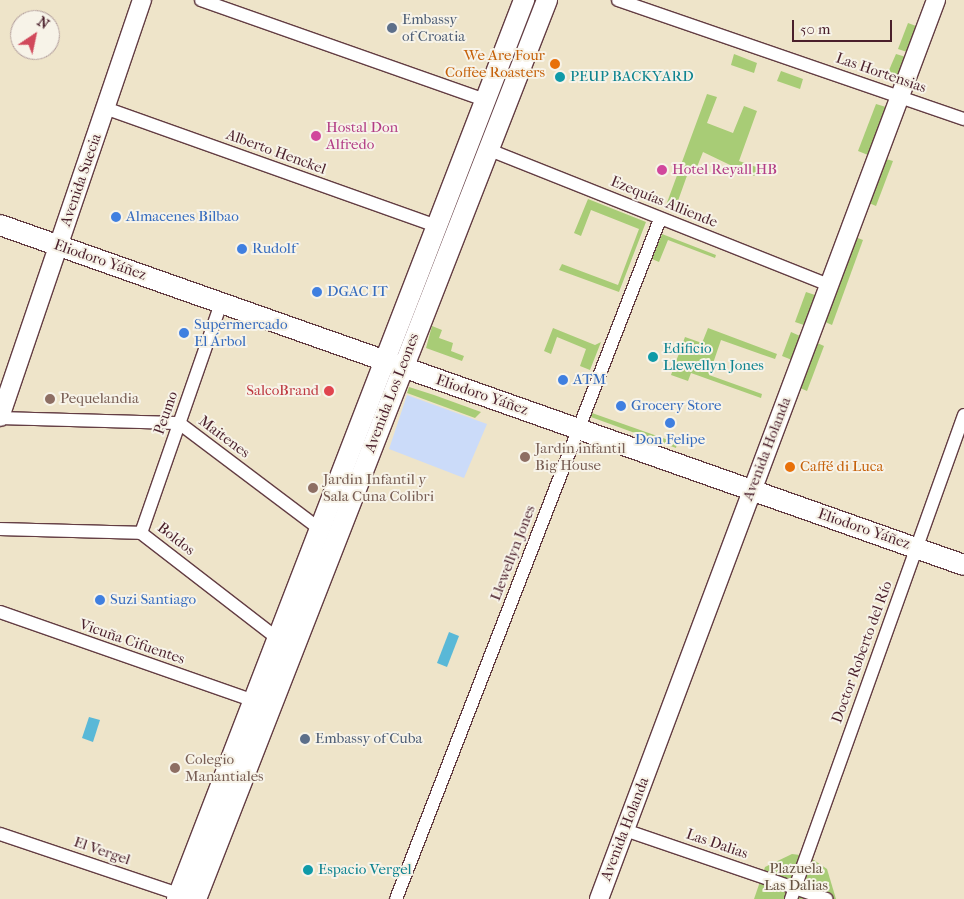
<!DOCTYPE html>
<meta charset="utf-8">
<style>
body{margin:0}
#map{position:relative;width:964px;height:899px;overflow:hidden;background:#eee4c9;font-family:"IM FELL French Canon",serif}
div>[style]{position:absolute}
[style*='--x']{left:calc(var(--x)*1px);top:calc(var(--y)*1px);width:calc(var(--w)*1px);rotate:calc(var(--a)*1deg)}
.built>*{inset:0;background:#cbdbf9}
.green>*{inset:0;background:#a8cc76}
.water>*{inset:0;background:#59b8d7}
.roads{filter:drop-shadow(1px 0 #633d43) drop-shadow(-1px 0 #633d43) drop-shadow(0 1px #633d43) drop-shadow(0 -1px #633d43)}
.street>*{height:12px;margin:-6px;padding:0 6px;transform-origin:6px;border-radius:6px;background:#fff}
.secondary>*{height:18px;margin:-9px;padding:0 9px;transform-origin:9px;border-radius:9px;background:#fff}
.primary>*{height:20px;margin:-10px;padding:0 10px;transform-origin:10px;border-radius:10px;background:#fff}
.dots>*{width:14px;height:14px;translate:-50% -50%;box-sizing:border-box;border:2px solid #f7f3e8;border-radius:50%}
span{translate:-50% -50%;white-space:nowrap;text-align:center;line-height:1.15;-webkit-text-stroke:4px #f7f3e8;paint-order:stroke}
.service-label{font-size:15px;color:#4e5e75}
.left{translate:0 -50%;text-align:left}
.food-label{font-size:15px;color:#c56008}
.right{translate:-100% -50%;text-align:right}
.street-label{font-size:15px;color:#4a1f2b}
.culture-label{font-size:15px;color:#0d838f}
.hotel-label{font-size:15px;color:#b23c85}
.shop-label{font-size:15px;color:#366cbe}
.health-label{font-size:15px;color:#be3a42}
.education-label{font-size:15px;color:#785e54}
.park-label{font-size:15px;color:#665342}
.north{position:absolute;left:10px;top:10px;width:50px;height:50px;box-sizing:border-box;background:#f7f3e8;border:1px solid #b29e9c;border-radius:50%;rotate:34deg;font-size:14px;font-weight:700;line-height:20px;text-align:center;color:#4a1f2b}
.north::after{content:'';display:block;margin:auto;width:18px;height:22px;background:#d1495b;clip-path:polygon(50% 0,100% 100%,50% 72%,0 100%)}
.scale{position:absolute;left:792px;top:20px;width:100px;height:22px;box-sizing:border-box;border:2px solid #4a1f2b;border-top:0;padding-left:6px;font-size:15px;line-height:18px;white-space:nowrap;color:#4a1f2b;-webkit-text-stroke:4px #f7f3e8;paint-order:stroke}
</style>
<div id="map">
<div class="built">
<div style="clip-path:polygon(407px 395px,487px 424px,464px 478px,389px 449px)"></div>
</div>
<div class="green">
<div style="clip-path:polygon(534px 0,539px 0,405px 336px,401px 334px)"></div>
<div style="clip-path:polygon(908px 23px,916px 26px,907px 52px,898px 49px)"></div>
<div style="clip-path:polygon(734px 54px,757px 63px,754px 73px,731px 65px)"></div>
<div style="clip-path:polygon(896px 54px,906px 57px,896px 81px,886px 77px)"></div>
<div style="clip-path:polygon(781px 71px,803px 79px,800px 89px,777px 81px)"></div>
<div style="clip-path:polygon(707px 94px,717px 97px,707px 123px,733px 133px,744px 106px,757px 111px,739px 161px,770px 172px,753px 176px,703px 152px,695px 172px,689px 170px,674px 212px,665px 208px)"></div>
<div style="clip-path:polygon(876px 104px,886px 107px,868px 155px,858px 151px)"></div>
<div style="clip-path:polygon(886px 159px,893px 161px,876px 206px,869px 203px)"></div>
<div style="clip-path:polygon(588px 199px,646px 222px,619px 292px,559px 270px,562px 264px,618px 285px,639px 229px,591px 210px,581px 236px,574px 233px)"></div>
<div style="clip-path:polygon(662px 234px,716px 255px,715px 258px,668px 240px,659px 262px,652px 259px)"></div>
<div style="clip-path:polygon(855px 237px,863px 240px,832px 325px,823px 321px)"></div>
<div style="clip-path:polygon(806px 292px,815px 295px,804px 325px,795px 322px)"></div>
<div style="clip-path:polygon(432px 326px,442px 330px,439px 338px,453px 343px,451px 351px,464px 356px,462px 361px,426px 348px)"></div>
<div style="clip-path:polygon(553px 328px,595px 345px,601px 342px,590px 370px,580px 366px,586px 349px,557px 337px,551px 354px,544px 351px)"></div>
<div style="clip-path:polygon(708px 328px,777px 354px,775px 359px,721px 340px,709px 375px,762px 394px,761px 398px,691px 373px,688px 381px,671px 375px,685px 337px,702px 343px)"></div>
<div style="clip-path:polygon(791px 332px,800px 336px,792px 360px,782px 356px)"></div>
<div style="clip-path:polygon(815px 342px,824px 346px,807px 391px,798px 387px)"></div>
<div style="clip-path:polygon(409px 387px,434px 395px,481px 412px,475px 418px,407px 393px)"></div>
<div style="clip-path:polygon(592px 413px,677px 443px,676px 448px,591px 417px)"></div>
<div style="clip-path:polygon(792px 854px,808px 856px,827px 869px,836px 899px,754px 899px,765px 867px)"></div>
</div>
<div class="water">
<div style="clip-path:polygon(449px 632px,459px 636px,447px 667px,437px 663px)"></div>
<div style="clip-path:polygon(89px 717px,100px 720px,93px 742px,82px 738px)"></div>
</div>
<div class="roads">
<div class="street">
<div style="--x:201;--y:0;--w:301;--a:19.4"></div>
<div style="--x:618;--y:0;--w:366;--a:19"></div>
<div style="--x:105;--y:108;--w:351;--a:19.6"></div>
<div style="--x:487;--y:149;--w:368;--a:21.7"></div>
<div style="--x:0;--y:418;--w:179;--a:1.6"></div>
<div style="--x:179;--y:423;--w:178;--a:37"></div>
<div style="--x:0;--y:529;--w:141;--a:1.6"></div>
<div style="--x:141;--y:533;--w:173;--a:37.7"></div>
<div style="--x:141;--y:533;--w:244;--a:-70.8"></div>
<div style="--x:0;--y:612;--w:269;--a:19.3"></div>
<div style="--x:625;--y:830;--w:213;--a:18.9"></div>
<div style="--x:0;--y:834;--w:194;--a:18.6"></div>
<div style="--x:396;--y:899;--w:729;--a:-68.78"></div>
<div style="--x:791;--y:899;--w:514;--a:-70.33"></div>
</div>
<div class="secondary">
<div style="--x:0;--y:417;--w:441;--a:-71.2"></div>
<div style="--x:599;--y:899;--w:960;--a:-69.45"></div>
</div>
<div class="primary">
<div style="--x:0;--y:225;--w:1022;--a:19.43"></div>
<div style="--x:177;--y:899;--w:964;--a:-68.89"></div>
<div style="--x:196;--y:899;--w:965;--a:-68.67"></div>
</div>
</div>
<div class="dots">
<div style="left:392px;top:28px;background:#5c6f8a"></div>
<div style="left:555px;top:64px;background:#e8710a"></div>
<div style="left:560px;top:77px;background:#0f9aa8"></div>
<div style="left:316px;top:136px;background:#d1479c"></div>
<div style="left:662px;top:170px;background:#d1479c"></div>
<div style="left:116px;top:217px;background:#3f7fe0"></div>
<div style="left:242px;top:249px;background:#3f7fe0"></div>
<div style="left:317px;top:292px;background:#3f7fe0"></div>
<div style="left:184px;top:333px;background:#3f7fe0"></div>
<div style="left:653px;top:357px;background:#0f9aa8"></div>
<div style="left:563px;top:380px;background:#3f7fe0"></div>
<div style="left:329px;top:391px;background:#e0444e"></div>
<div style="left:50px;top:399px;background:#8d6e63"></div>
<div style="left:621px;top:406px;background:#3f7fe0"></div>
<div style="left:670px;top:423px;background:#3f7fe0"></div>
<div style="left:525px;top:457px;background:#8d6e63"></div>
<div style="left:790px;top:467px;background:#e8710a"></div>
<div style="left:313px;top:488px;background:#8d6e63"></div>
<div style="left:100px;top:600px;background:#3f7fe0"></div>
<div style="left:305px;top:739px;background:#5c6f8a"></div>
<div style="left:175px;top:768px;background:#8d6e63"></div>
<div style="left:308px;top:870px;background:#0f9aa8"></div>
</div>
<div class="service-label">
<span class="left" style="left:402px;top:28px">Embassy<br>of Croatia</span>
<span class="left" style="left:315px;top:739px">Embassy of Cuba</span>
</div>
<div class="food-label">
<span class="right" style="left:545px;top:64px">We Are Four<br>Coffee Roasters</span>
<span class="left" style="left:800px;top:467px">Caffé di Luca</span>
</div>
<div class="street-label">
<span style="left:881px;top:73px;rotate:19deg">Las Hortensias</span>
<span style="left:276px;top:152px;rotate:20deg">Alberto Henckel</span>
<span style="left:81px;top:180px;rotate:-71deg">Avenida Suecia</span>
<span style="left:664px;top:202px;rotate:22deg">Ezequías Alliende</span>
<span style="left:100px;top:260px;rotate:19deg">Eliodoro Yáñez</span>
<span style="left:392px;top:393px;rotate:-69deg">Avenida Los Leones</span>
<span style="left:482px;top:395px;rotate:19deg">Eliodoro Yáñez</span>
<span style="left:166px;top:413px;rotate:-71deg">Peumo</span>
<span style="left:224px;top:437px;rotate:37deg">Maitenes</span>
<span style="left:767px;top:449px;rotate:-69deg">Avenida Holanda</span>
<span style="left:864px;top:529px;rotate:19deg">Eliodoro Yáñez</span>
<span style="left:176px;top:539px;rotate:38deg">Boldos</span>
<span style="left:513px;top:553px;rotate:-69deg">Llewellyn Jones</span>
<span style="left:132px;top:642px;rotate:19deg">Vicuña Cifuentes</span>
<span style="left:862px;top:652px;rotate:-70deg">Doctor Roberto del Río</span>
<span style="left:625px;top:829px;rotate:-69deg">Avenida Holanda</span>
<span style="left:717px;top:844px;rotate:19deg">Las Dalias</span>
<span style="left:102px;top:851px;rotate:19deg">El Vergel</span>
</div>
<div class="culture-label">
<span class="left" style="left:570px;top:77px">PEUP BACKYARD</span>
<span class="left" style="left:663px;top:357px">Edificio<br>Llewellyn Jones</span>
<span class="left" style="left:318px;top:870px">Espacio Vergel</span>
</div>
<div class="hotel-label">
<span class="left" style="left:326px;top:136px">Hostal Don<br>Alfredo</span>
<span class="left" style="left:672px;top:170px">Hotel Reyall HB</span>
</div>
<div class="shop-label">
<span class="left" style="left:126px;top:217px">Almacenes Bilbao</span>
<span class="left" style="left:252px;top:249px">Rudolf</span>
<span class="left" style="left:327px;top:292px">DGAC IT</span>
<span class="left" style="left:194px;top:333px">Supermercado<br>El Árbol</span>
<span class="left" style="left:573px;top:380px">ATM</span>
<span class="left" style="left:631px;top:406px">Grocery Store</span>
<span style="left:670px;top:440px">Don Felipe</span>
<span class="left" style="left:110px;top:600px">Suzi Santiago</span>
</div>
<div class="health-label">
<span class="right" style="left:319px;top:391px">SalcoBrand</span>
</div>
<div class="education-label">
<span class="left" style="left:60px;top:399px">Pequelandia</span>
<span class="left" style="left:535px;top:457px">Jardin infantil<br>Big House</span>
<span class="left" style="left:323px;top:488px">Jardin Infantil y<br>Sala Cuna Colibri</span>
<span class="left" style="left:185px;top:768px">Colegio<br>Manantiales</span>
</div>
<div class="park-label">
<span style="left:796px;top:877px">Plazuela<br>Las Dalias</span>
</div>
<div class="north">N</div>
<div class="scale">50 m</div>
</div>
